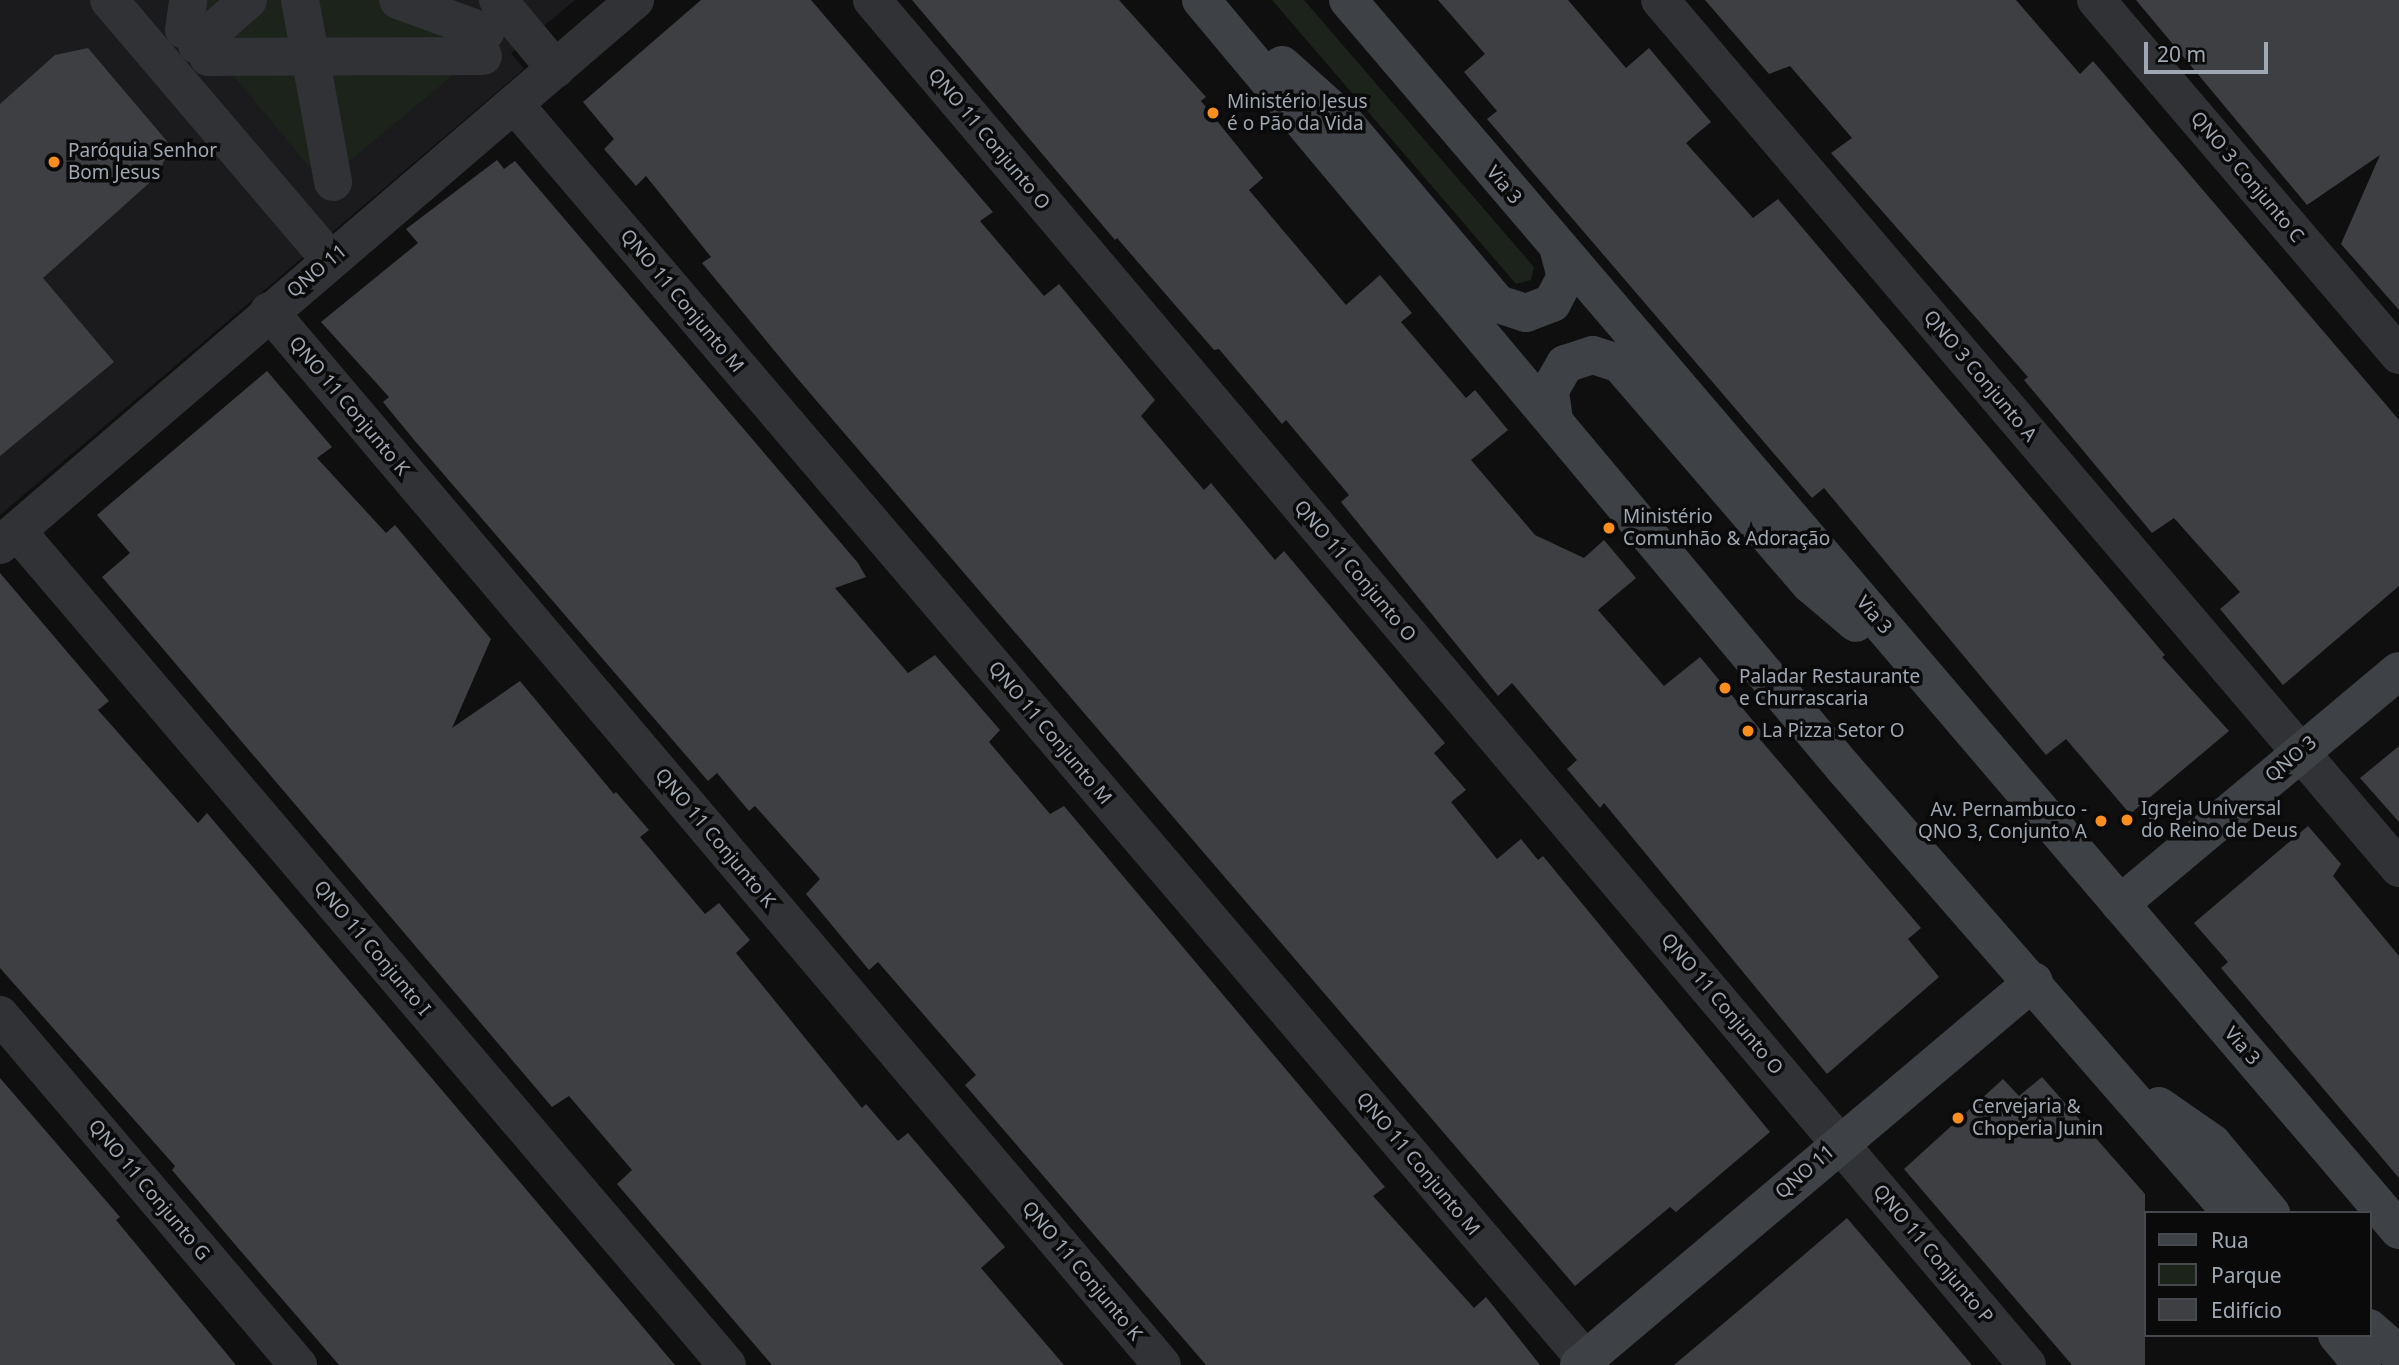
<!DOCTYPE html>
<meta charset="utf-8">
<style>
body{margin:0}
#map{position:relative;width:2399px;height:1365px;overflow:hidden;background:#0f0f10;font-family:"Noto Sans",sans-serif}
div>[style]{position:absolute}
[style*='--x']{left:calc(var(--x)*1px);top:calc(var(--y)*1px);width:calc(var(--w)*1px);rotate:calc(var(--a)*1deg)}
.built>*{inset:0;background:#1b1b1d}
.green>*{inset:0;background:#1b231b}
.building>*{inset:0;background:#3e3f43}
.street>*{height:38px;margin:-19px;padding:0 19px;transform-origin:19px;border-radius:19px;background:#303235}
.secondary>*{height:38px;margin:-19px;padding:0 19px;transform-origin:19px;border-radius:19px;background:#3e4145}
.dots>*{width:19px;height:19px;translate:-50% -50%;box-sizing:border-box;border:4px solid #0a0a0b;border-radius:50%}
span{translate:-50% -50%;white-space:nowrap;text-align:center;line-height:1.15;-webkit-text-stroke:7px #0a0a0b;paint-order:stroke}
.poi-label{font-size:19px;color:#9fa8b2}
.left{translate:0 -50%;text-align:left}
.right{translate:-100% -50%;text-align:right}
.street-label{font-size:19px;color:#9fa8b2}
.legend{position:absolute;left:2144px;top:1211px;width:228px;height:126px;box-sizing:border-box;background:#0a0a0b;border:2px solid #46494e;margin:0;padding:9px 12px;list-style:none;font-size:21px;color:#9fa8b2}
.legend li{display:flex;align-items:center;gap:14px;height:35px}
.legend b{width:35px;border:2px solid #46494e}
.scale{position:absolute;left:2144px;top:42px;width:124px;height:32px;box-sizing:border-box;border:4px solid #9fa8b2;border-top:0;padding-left:9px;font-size:21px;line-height:24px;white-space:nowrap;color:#9fa8b2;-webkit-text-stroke:5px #0a0a0b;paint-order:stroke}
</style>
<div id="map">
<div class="built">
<div style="clip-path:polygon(0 0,575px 0,511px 53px,524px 69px,0 515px)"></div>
</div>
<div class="green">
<div style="clip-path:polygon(170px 0,448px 0,487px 47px,323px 183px)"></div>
<div style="clip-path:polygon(1272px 0,1304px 0,1534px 267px,1531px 280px,1516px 284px)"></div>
</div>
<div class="building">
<div style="clip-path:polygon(701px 0,811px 0,993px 212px,980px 221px,1044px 296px,1059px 284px,1155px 400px,1141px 416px,1204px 490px,1211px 483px,1275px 560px,1284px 551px,1445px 743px,1434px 753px,1466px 790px,1451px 802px,1497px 859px,1521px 839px,1538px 860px,1543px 856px,1770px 1132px,1676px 1212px,1670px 1207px,1575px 1286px,797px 378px,702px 263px,711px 257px,646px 176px,636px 186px,604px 149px,614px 139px,583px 102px)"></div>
<div style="clip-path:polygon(912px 0,1119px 0,1206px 97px,1201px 101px,1263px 178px,1249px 190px,1346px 305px,1380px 275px,1412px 313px,1401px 322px,1466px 398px,1475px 390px,1508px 430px,1471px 460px,1535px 535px,1584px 558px,1604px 540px,1636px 578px,1598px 610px,1664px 686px,1700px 657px,1764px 734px,1759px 738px,1921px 928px,1908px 939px,1939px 977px,1827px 1074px,1604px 803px,1600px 808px,1567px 769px,1577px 760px,1512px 683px,1498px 696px,1341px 502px,1349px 495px,1286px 420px,1282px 424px,1219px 349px,1214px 350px,1117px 238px,1115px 240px)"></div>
<div style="clip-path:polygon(1438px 0,1568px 0,1626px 68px,1649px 48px,1711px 122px,1686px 143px,1753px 218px,1778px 199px,2165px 655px,2162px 657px,2229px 731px,2130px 814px,2066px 739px,2046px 755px,1824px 488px,1812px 498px,1487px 119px,1497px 111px,1464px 72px,1485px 54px)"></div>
<div style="clip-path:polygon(1705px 0,2016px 0,2080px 74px,2093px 61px,2399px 420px,2399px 586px,2283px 685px,2220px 609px,2240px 592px,2174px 518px,2152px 533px,2024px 380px,2028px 377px,1831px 153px,1852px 138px,1790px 66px,1769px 74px)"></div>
<div style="clip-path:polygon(2136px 0,2399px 0,2399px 310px,2341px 244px,2380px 155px,2307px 205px)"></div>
<div style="clip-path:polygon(88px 48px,171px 146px,157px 176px,43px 278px,114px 362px,0 456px,0 104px,55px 55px)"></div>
<div style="clip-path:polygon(497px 160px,504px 169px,515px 161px,858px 563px,866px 577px,835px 588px,908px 673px,935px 655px,1000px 730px,989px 742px,1050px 814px,1064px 806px,1385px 1187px,1373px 1196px,1474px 1308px,1486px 1297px,1540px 1365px,1206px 1365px,965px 1085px,976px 1075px,878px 962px,869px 970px,806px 894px,820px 879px,755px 806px,749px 811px,717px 773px,708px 781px,415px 441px,383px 402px,389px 397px,321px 322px,418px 243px,406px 229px)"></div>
<div style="clip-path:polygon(267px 371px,332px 447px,317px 458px,386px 533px,395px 525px,491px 639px,452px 728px,520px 681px,614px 794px,616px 792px,649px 830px,640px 837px,705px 914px,719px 903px,750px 940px,736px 953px,862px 1108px,866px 1104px,898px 1141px,908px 1133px,1005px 1247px,981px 1268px,1064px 1365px,772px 1365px,617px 1184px,632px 1170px,569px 1096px,552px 1107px,102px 577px,130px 553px,97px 515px)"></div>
<div style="clip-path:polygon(0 573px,109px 701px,98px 710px,198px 823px,207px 813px,675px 1365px,339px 1365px,238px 1248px,172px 1170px,175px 1166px,0 968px)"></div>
<div style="clip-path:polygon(2399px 746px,2399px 822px,2360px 778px)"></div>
<div style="clip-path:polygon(2308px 826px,2341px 864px,2333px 876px,2399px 956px,2399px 1178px,2221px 968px,2228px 962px,2194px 923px)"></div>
<div style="clip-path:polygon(2042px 1077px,2145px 1194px,2145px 1365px,2072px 1365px,1904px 1169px,2003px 1079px,2019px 1096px)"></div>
<div style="clip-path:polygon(0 1078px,120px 1217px,116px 1220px,236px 1365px,0 1365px)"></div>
<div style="clip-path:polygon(1847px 1218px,1972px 1365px,1674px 1365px,1750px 1301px)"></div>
</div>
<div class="street">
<div style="--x:109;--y:0;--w:341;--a:49.6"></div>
<div style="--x:300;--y:0;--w:185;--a:79.7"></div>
<div style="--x:398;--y:0;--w:93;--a:20.2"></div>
<div style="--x:498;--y:0;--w:90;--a:50"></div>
<div style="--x:872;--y:0;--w:1788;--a:49.76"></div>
<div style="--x:1660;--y:0;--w:1140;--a:49.59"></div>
<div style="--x:2096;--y:0;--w:467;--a:49.5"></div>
<div style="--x:184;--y:30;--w:30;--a:-82"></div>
<div style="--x:197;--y:45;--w:68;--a:-41.4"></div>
<div style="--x:208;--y:57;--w:275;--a:-0.2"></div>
<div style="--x:515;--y:105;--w:1656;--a:49.53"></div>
<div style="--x:269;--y:311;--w:1381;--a:49.73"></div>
<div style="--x:17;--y:531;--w:1095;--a:49.59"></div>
<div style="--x:0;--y:545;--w:837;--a:-40.64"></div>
<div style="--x:0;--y:1015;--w:460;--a:49.6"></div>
</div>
<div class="secondary">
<div style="--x:1201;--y:0;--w:1000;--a:50.07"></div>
<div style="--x:1843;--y:767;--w:592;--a:48.91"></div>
<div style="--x:1348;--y:0;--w:1618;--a:49.49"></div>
<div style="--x:1282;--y:65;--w:76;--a:41.8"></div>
<div style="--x:1339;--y:116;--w:246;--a:49.8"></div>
<div style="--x:1498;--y:304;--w:29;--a:18"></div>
<div style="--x:1526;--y:313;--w:28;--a:-21"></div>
<div style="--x:1552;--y:303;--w:30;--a:-62"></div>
<div style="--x:1566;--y:277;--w:28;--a:-105"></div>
<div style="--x:1554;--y:420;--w:30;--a:-98"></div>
<div style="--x:1550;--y:390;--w:30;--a:-60"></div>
<div style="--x:1565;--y:364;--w:29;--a:-18"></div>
<div style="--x:1593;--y:355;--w:28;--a:18"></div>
<div style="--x:1620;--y:364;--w:291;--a:49.2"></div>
<div style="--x:1810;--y:584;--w:60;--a:40.3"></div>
<div style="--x:2120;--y:904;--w:363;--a:-39.9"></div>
<div style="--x:2159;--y:1106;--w:65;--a:34.9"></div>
<div style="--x:2212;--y:1143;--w:92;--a:49.9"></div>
<div style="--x:2369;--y:1328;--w:40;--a:41"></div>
<div style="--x:2337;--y:1335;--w:39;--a:50"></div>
<div style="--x:1579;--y:1365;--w:595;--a:-40.16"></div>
</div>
<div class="dots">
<div style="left:1213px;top:113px;background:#f98d1e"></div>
<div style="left:54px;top:162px;background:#f98d1e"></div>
<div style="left:1609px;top:528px;background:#f98d1e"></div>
<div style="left:1725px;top:688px;background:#f98d1e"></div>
<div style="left:1748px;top:731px;background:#f98d1e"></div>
<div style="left:2127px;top:820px;background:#f98d1e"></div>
<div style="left:2101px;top:821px;background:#f98d1e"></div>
<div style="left:1958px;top:1118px;background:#f98d1e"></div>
</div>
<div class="poi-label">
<span class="left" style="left:1227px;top:113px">Ministério Jesus<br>é o Pão da Vida</span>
<span class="left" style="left:68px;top:162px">Paróquia Senhor<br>Bom Jesus</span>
<span class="left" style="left:1623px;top:528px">Ministério<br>Comunhão &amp; Adoração</span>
<span class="left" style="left:1739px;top:688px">Paladar Restaurante<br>e Churrascaria</span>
<span class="left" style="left:1762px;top:731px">La Pizza Setor O</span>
<span class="left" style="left:2141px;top:820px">Igreja Universal<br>do Reino de Deus</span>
<span class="right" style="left:2087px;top:821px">Av. Pernambuco -<br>QNO 3, Conjunto A</span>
<span class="left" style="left:1972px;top:1118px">Cervejaria &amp;<br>Choperia Junin</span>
</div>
<div class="street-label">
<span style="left:989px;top:139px;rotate:50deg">QNO 11 Conjunto O</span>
<span style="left:2247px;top:177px;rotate:50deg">QNO 3 Conjunto C</span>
<span style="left:1504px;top:185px;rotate:50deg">Via 3</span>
<span style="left:317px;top:271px;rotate:-40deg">QNO 11</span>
<span style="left:682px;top:301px;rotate:50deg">QNO 11 Conjunto M</span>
<span style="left:1980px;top:376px;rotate:50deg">QNO 3 Conjunto A</span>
<span style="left:349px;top:406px;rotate:50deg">QNO 11 Conjunto K</span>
<span style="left:1355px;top:571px;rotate:50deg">QNO 11 Conjunto O</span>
<span style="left:1874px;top:615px;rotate:49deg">Via 3</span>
<span style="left:1050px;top:733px;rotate:50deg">QNO 11 Conjunto M</span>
<span style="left:2291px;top:759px;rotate:-40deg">QNO 3</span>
<span style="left:715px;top:838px;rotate:50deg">QNO 11 Conjunto K</span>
<span style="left:372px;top:948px;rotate:50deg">QNO 11 Conjunto I</span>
<span style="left:1722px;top:1004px;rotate:50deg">QNO 11 Conjunto O</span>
<span style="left:2242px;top:1046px;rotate:49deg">Via 3</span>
<span style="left:1418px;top:1164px;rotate:50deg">QNO 11 Conjunto M</span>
<span style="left:1805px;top:1172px;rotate:-41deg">QNO 11</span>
<span style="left:149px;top:1190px;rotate:50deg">QNO 11 Conjunto G</span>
<span style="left:1933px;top:1254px;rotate:50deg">QNO 11 Conjunto P</span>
<span style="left:1082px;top:1271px;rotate:50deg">QNO 11 Conjunto K</span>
</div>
<ul class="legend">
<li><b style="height:9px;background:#3e4145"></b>Rua</li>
<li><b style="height:19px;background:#1b231b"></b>Parque</li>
<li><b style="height:19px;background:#3e3f43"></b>Edifício</li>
</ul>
<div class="scale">20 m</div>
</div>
